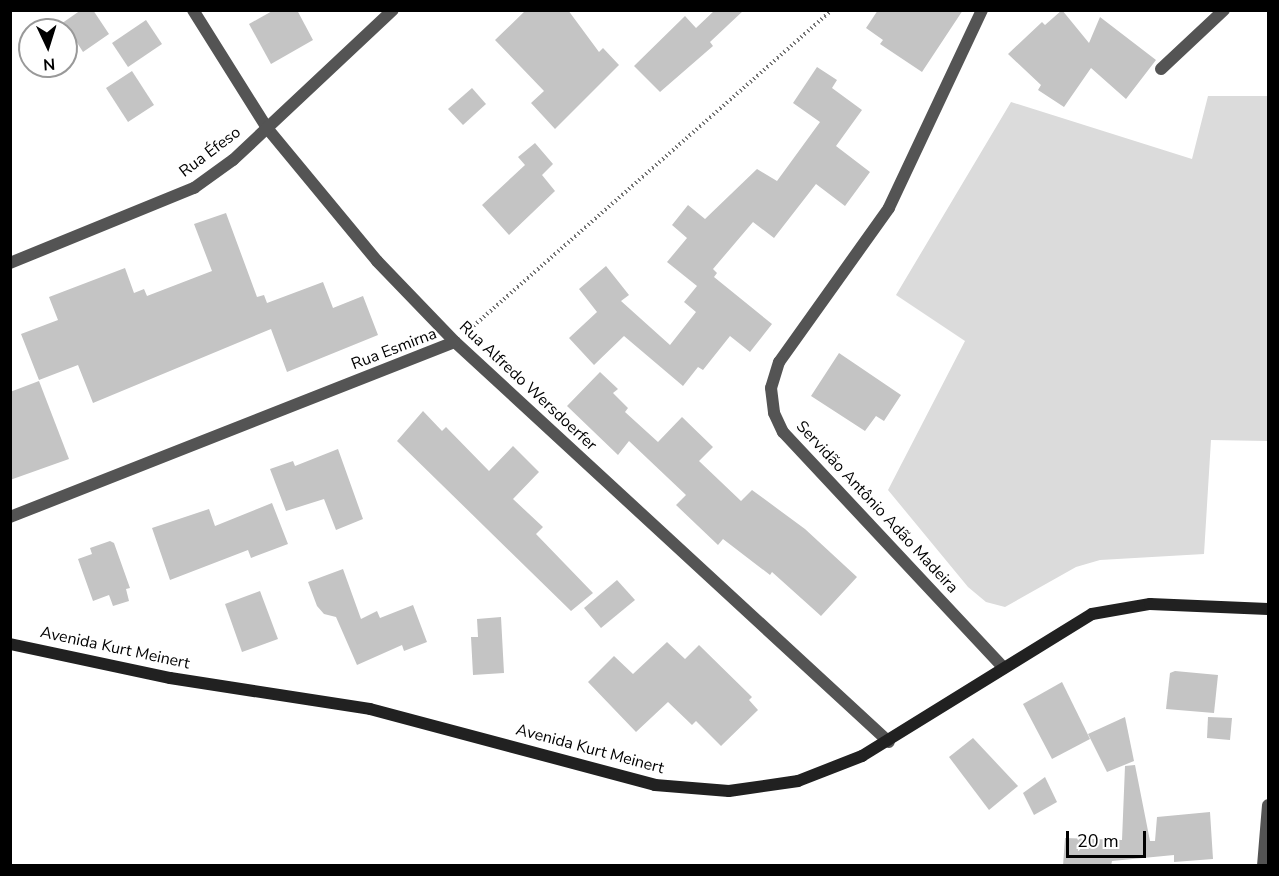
<!DOCTYPE html>
<meta charset="utf-8">
<style>
body{margin:0}
#map{position:relative;width:1279px;height:876px;overflow:hidden;background:#fff;font-family:"Nunito Sans",sans-serif}
div>[style]{position:absolute}
[style*='--x']{left:calc(var(--x)*1px);top:calc(var(--y)*1px);width:calc(var(--w)*1px);rotate:calc(var(--a)*1deg)}
.green>*{inset:0;background:#dbdbdb}
.building>*{inset:0;background:#c4c4c4}
.path>*{height:4px;margin-top:-2px;transform-origin:0;background:repeating-linear-gradient(90deg,#767676 0 1.5px,transparent 0 4.5px)}
.street>*{height:12px;margin:-6px;padding:0 6px;transform-origin:6px;border-radius:6px;background:#545454}
.secondary>*{height:12px;margin:-6px;padding:0 6px;transform-origin:6px;border-radius:6px;background:#212121}
span{translate:-50% -50%;white-space:nowrap;text-align:center;line-height:1.15;-webkit-text-stroke:4.5px #fff;paint-order:stroke}
.street-label{font-size:16px;color:#000}
.frame{position:absolute;inset:0;border:12px solid #000;pointer-events:none}
.north{position:absolute;left:18px;top:18px;width:60px;height:60px;box-sizing:border-box;background:#fff;border:2px solid #999;border-radius:50%;rotate:176deg;font-size:16px;font-weight:700;line-height:24px;text-align:center;color:#000}
.north::after{content:'';display:block;margin:auto;width:21px;height:27px;background:#000;clip-path:polygon(50% 0,100% 100%,50% 72%,0 100%)}
.scale{position:absolute;left:1066px;top:831px;width:80px;height:27px;box-sizing:border-box;border:3px solid #000;border-top:0;padding-left:8px;font-size:18px;line-height:21px;white-space:nowrap;color:#000;-webkit-text-stroke:4px #fff;paint-order:stroke}
</style>
<div id="map">
<div class="green">
<div style="clip-path:polygon(1208px 96px,1268px 96px,1268px 441px,1211px 440px,1204px 554px,1100px 560px,1076px 567px,1005px 607px,986px 602px,968px 587px,888px 490px,965px 341px,896px 295px,1011px 102px,1192px 159px)"></div>
</div>
<div class="building">
<div style="clip-path:polygon(81px 10px,93px 10px,109px 34px,83px 52px,76px 41px,71px 45px,66px 30px,58px 26px)"></div>
<div style="clip-path:polygon(274px 10px,297px 10px,313px 40px,271px 64px,249px 24px)"></div>
<div style="clip-path:polygon(526px 10px,568px 10px,599px 52px,603px 48px,619px 65px,555px 129px,531px 103px,544px 91px,495px 40px)"></div>
<div style="clip-path:polygon(715px 10px,744px 10px,710px 42px,713px 46px,660px 92px,634px 66px,685px 16px,696px 28px)"></div>
<div style="clip-path:polygon(878px 10px,963px 10px,922px 72px,880px 44px,883px 40px,866px 28px)"></div>
<div style="clip-path:polygon(1062px 10px,1089px 43px,1100px 17px,1156px 60px,1126px 99px,1091px 68px,1064px 107px,1038px 90px,1041px 85px,1008px 54px,1042px 22px,1045px 25px)"></div>
<div style="clip-path:polygon(146px 20px,162px 44px,128px 67px,112px 43px)"></div>
<div style="clip-path:polygon(817px 67px,837px 80px,832px 88px,862px 110px,836px 146px,870px 172px,845px 206px,816px 184px,774px 238px,753px 222px,713px 269px,717px 273px,714px 277px,772px 324px,750px 352px,730px 336px,703px 370px,698px 367px,683px 386px,624px 336px,594px 365px,569px 338px,597px 312px,579px 289px,606px 266px,629px 295px,621px 301px,670px 345px,696px 312px,684px 302px,697px 286px,667px 262px,687px 238px,672px 225px,688px 205px,705px 219px,757px 169px,777px 181px,820px 122px,793px 103px)"></div>
<div style="clip-path:polygon(132px 71px,154px 105px,128px 122px,106px 88px)"></div>
<div style="clip-path:polygon(472px 88px,486px 104px,463px 125px,448px 109px)"></div>
<div style="clip-path:polygon(535px 143px,553px 164px,542px 175px,555px 191px,509px 235px,482px 205px,525px 165px,518px 157px)"></div>
<div style="clip-path:polygon(226px 213px,257px 297px,264px 295px,267px 303px,323px 282px,333px 308px,363px 296px,378px 335px,287px 372px,271px 329px,93px 403px,78px 365px,39px 380px,21px 334px,58px 320px,49px 297px,125px 268px,134px 293px,144px 289px,147px 296px,212px 271px,194px 224px)"></div>
<div style="clip-path:polygon(839px 353px,901px 395px,884px 421px,876px 416px,865px 431px,811px 396px)"></div>
<div style="clip-path:polygon(600px 372px,618px 389px,613px 393px,628px 408px,625px 412px,658px 442px,682px 417px,713px 447px,699px 461px,741px 501px,752px 490px,805px 529px,857px 577px,821px 616px,772px 572px,770px 575px,723px 539px,718px 545px,676px 505px,686px 495px,629px 441px,618px 455px,567px 406px)"></div>
<div style="clip-path:polygon(39px 381px,69px 459px,10px 480px,10px 392px)"></div>
<div style="clip-path:polygon(423px 411px,442px 431px,446px 427px,489px 471px,513px 446px,539px 472px,513px 499px,543px 527px,536px 534px,593px 593px,571px 611px,397px 441px)"></div>
<div style="clip-path:polygon(338px 449px,363px 519px,336px 530px,324px 499px,286px 511px,270px 469px,293px 461px,295px 466px)"></div>
<div style="clip-path:polygon(272px 503px,288px 544px,251px 558px,248px 550px,170px 580px,152px 528px,209px 509px,215px 526px)"></div>
<div style="clip-path:polygon(110px 541px,114px 543px,130px 588px,126px 589px,129px 601px,113px 606px,109px 595px,93px 601px,78px 559px,92px 554px,90px 548px)"></div>
<div style="clip-path:polygon(343px 569px,361px 619px,377px 611px,380px 618px,413px 605px,427px 642px,404px 651px,402px 645px,357px 665px,336px 617px,324px 614px,317px 606px,308px 582px)"></div>
<div style="clip-path:polygon(617px 580px,635px 600px,601px 628px,584px 608px)"></div>
<div style="clip-path:polygon(260px 591px,278px 639px,242px 652px,225px 604px)"></div>
<div style="clip-path:polygon(501px 617px,504px 673px,473px 675px,471px 637px,478px 637px,477px 619px)"></div>
<div style="clip-path:polygon(667px 642px,685px 659px,699px 645px,752px 697px,749px 700px,758px 710px,721px 746px,696px 721px,692px 725px,668px 702px,636px 732px,588px 682px,614px 656px,633px 674px)"></div>
<div style="clip-path:polygon(1175px 671px,1218px 675px,1214px 713px,1166px 709px,1170px 673px)"></div>
<div style="clip-path:polygon(1062px 682px,1090px 739px,1052px 759px,1023px 704px)"></div>
<div style="clip-path:polygon(1125px 717px,1134px 761px,1107px 772px,1088px 734px)"></div>
<div style="clip-path:polygon(1208px 717px,1232px 718px,1230px 740px,1207px 738px)"></div>
<div style="clip-path:polygon(973px 738px,1018px 786px,989px 810px,949px 757px)"></div>
<div style="clip-path:polygon(1135px 765px,1150px 841px,1155px 841px,1157px 817px,1210px 812px,1213px 859px,1174px 862px,1174px 855px,1112px 861px,1111px 866px,1063px 866px,1065px 838px,1122px 840px,1125px 766px)"></div>
<div style="clip-path:polygon(1045px 777px,1057px 802px,1034px 815px,1023px 793px)"></div>
</div>
<div class="path">
<div style="--x:470;--y:329;--w:482;--a:-41.4"></div>
</div>
<div class="street">
<div style="--x:193;--y:10;--w:139;--a:57.9"></div>
<div style="--x:267;--y:128;--w:173;--a:50.4"></div>
<div style="--x:377;--y:261;--w:112;--a:46.1"></div>
<div style="--x:455;--y:342;--w:590;--a:42.67"></div>
<div style="--x:982;--y:10;--w:219;--a:115.2"></div>
<div style="--x:889;--y:208;--w:189;--a:125.5"></div>
<div style="--x:779;--y:362;--w:27;--a:107"></div>
<div style="--x:771;--y:388;--w:25;--a:83"></div>
<div style="--x:774;--y:413;--w:21;--a:65"></div>
<div style="--x:783;--y:432;--w:323;--a:46.9"></div>
<div style="--x:1161;--y:69;--w:86;--a:-43.1"></div>
<div style="--x:10;--y:263;--w:199;--a:-22.2"></div>
<div style="--x:194;--y:188;--w:48;--a:-35.7"></div>
<div style="--x:233;--y:160;--w:219;--a:-43.2"></div>
<div style="--x:10;--y:517;--w:478;--a:-21.5"></div>
<div style="--x:1263;--y:866;--w:61;--a:-85.3"></div>
</div>
<div class="secondary">
<div style="--x:10;--y:644;--w:164;--a:12"></div>
<div style="--x:170;--y:678;--w:202;--a:8.8"></div>
<div style="--x:370;--y:709;--w:295;--a:14.9"></div>
<div style="--x:655;--y:785;--w:74;--a:4.6"></div>
<div style="--x:729;--y:791;--w:70;--a:-8.2"></div>
<div style="--x:798;--y:781;--w:69;--a:-21.3"></div>
<div style="--x:862;--y:756;--w:270;--a:-31.7"></div>
<div style="--x:1092;--y:614;--w:59;--a:-9.8"></div>
<div style="--x:1150;--y:604;--w:118;--a:2.4"></div>
</div>
<div class="street-label">
<span style="left:210px;top:152px;rotate:-37deg">Rua Éfeso</span>
<span style="left:394px;top:349px;rotate:-21deg">Rua Esmirna</span>
<span style="left:528px;top:386px;rotate:43deg">Rua Alfredo Wersdoerfer</span>
<span style="left:877px;top:507px;rotate:47deg">Servidão Antônio Adão Madeira</span>
<span style="left:115px;top:648px;rotate:12deg">Avenida Kurt Meinert</span>
<span style="left:590px;top:749px;rotate:15deg">Avenida Kurt Meinert</span>
</div>
<div class="frame"></div>
<div class="north">N</div>
<div class="scale">20 m</div>
</div>
